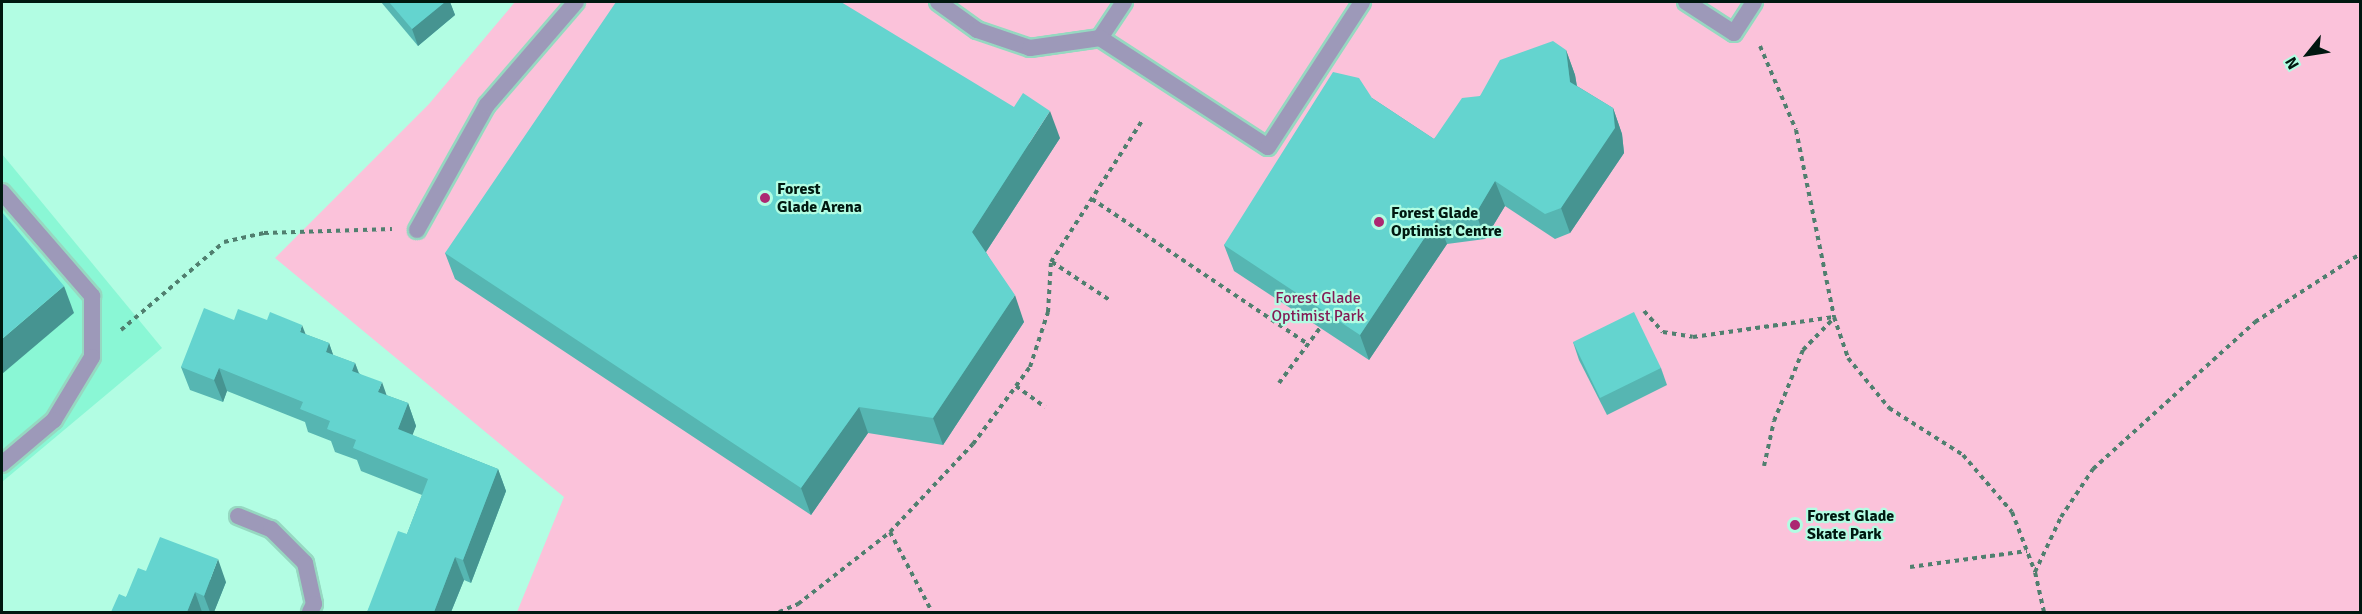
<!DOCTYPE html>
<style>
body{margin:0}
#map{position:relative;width:2362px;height:614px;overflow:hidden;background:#b2fde3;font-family:Signika,sans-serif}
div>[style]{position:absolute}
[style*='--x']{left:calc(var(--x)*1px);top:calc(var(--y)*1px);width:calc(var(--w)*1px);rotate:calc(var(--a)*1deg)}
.built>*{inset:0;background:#8af7d5}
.green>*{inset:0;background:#fbc2da}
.path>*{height:4px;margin-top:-2px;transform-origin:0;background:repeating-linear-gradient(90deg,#507f6f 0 4.5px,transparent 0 9px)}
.roads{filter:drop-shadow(2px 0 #96d8c1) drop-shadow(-2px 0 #96d8c1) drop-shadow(0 2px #96d8c1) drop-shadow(0 -2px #96d8c1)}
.service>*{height:16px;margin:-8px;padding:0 8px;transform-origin:8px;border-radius:8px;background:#9d99b9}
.wall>*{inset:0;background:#56b6b2}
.shaded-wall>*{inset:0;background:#469491}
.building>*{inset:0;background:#64d4cf}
.dots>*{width:16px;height:16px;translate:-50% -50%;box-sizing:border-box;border:3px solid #b2fde3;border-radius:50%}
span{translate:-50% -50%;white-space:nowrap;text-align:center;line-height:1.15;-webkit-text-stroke:4.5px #b2fde3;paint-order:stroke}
.poi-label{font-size:16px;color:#001810;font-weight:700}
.left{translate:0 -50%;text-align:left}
.park-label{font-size:16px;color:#831b55}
.frame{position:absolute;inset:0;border:3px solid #001810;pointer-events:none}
.north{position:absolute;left:2278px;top:24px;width:60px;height:60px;-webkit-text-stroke:4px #b2fde3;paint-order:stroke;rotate:240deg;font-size:16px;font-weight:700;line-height:24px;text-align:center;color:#001810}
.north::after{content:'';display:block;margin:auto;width:21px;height:27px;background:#001810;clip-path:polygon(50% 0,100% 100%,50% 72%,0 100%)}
</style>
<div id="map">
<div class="built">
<div style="clip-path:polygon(2px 154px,162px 348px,2px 482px)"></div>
</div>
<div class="green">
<div style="clip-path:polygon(515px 2px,2360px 2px,2360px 612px,517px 612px,564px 497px,275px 258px,429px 104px)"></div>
</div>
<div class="path">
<div style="--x:1760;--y:46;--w:91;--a:66.8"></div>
<div style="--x:1796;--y:130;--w:191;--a:78.5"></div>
<div style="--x:1834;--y:317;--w:43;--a:71.1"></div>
<div style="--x:1848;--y:358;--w:65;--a:50.6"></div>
<div style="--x:1889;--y:408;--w:88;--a:32.4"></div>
<div style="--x:1963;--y:455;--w:75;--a:49.3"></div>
<div style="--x:2012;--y:512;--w:64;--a:69"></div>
<div style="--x:1092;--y:199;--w:260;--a:33.9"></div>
<div style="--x:1052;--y:262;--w:71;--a:33.5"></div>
<div style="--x:1644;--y:311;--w:28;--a:48"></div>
<div style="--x:1663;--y:332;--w:30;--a:9"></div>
<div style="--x:1693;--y:337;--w:142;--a:-8.1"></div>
<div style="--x:121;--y:330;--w:135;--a:-40.5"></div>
<div style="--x:224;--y:242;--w:41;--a:-12.7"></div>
<div style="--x:264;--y:233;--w:128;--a:-1.8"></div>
<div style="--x:1279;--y:383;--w:69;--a:-53.3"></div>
<div style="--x:1016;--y:386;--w:36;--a:36"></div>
<div style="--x:1764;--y:466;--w:46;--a:-77.5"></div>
<div style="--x:1774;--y:421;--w:77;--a:-67.8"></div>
<div style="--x:1803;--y:350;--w:45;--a:-45.9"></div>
<div style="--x:890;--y:532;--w:90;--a:62.3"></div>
<div style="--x:1910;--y:567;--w:118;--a:-7.8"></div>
<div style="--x:779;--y:612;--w:21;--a:-23"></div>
<div style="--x:798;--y:604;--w:117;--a:-38"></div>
<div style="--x:890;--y:532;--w:121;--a:-46.7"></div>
<div style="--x:973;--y:444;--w:72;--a:-53.4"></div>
<div style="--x:1016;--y:386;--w:24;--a:-54"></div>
<div style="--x:1030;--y:367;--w:58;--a:-71.9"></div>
<div style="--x:1048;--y:312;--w:50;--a:-86.6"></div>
<div style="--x:1051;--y:262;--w:170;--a:-57.2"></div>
<div style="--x:2044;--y:612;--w:41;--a:-102.7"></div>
<div style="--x:2035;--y:572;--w:61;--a:-64.7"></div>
<div style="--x:2061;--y:517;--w:58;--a:-56.3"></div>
<div style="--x:2093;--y:469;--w:219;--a:-42.2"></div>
<div style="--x:2255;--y:322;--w:125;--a:-32.9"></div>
</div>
<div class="roads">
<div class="service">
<div style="--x:938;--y:2;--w:48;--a:35.7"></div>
<div style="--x:977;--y:30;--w:56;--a:18.8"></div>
<div style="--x:1030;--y:48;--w:71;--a:-8.1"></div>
<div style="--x:1124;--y:2;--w:43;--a:123.7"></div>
<div style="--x:1100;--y:38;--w:200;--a:33"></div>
<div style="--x:1268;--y:147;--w:173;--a:-57"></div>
<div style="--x:1686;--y:2;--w:57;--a:32.9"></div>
<div style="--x:1734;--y:33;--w:37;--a:-57"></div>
<div style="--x:2;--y:192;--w:138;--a:49.1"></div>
<div style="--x:92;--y:296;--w:61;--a:90"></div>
<div style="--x:92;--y:357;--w:74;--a:121.1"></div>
<div style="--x:54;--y:420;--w:68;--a:139.8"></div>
<div style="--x:417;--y:230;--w:143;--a:-60.8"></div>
<div style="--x:487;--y:105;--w:136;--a:-49.2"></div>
<div style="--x:238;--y:516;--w:35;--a:22"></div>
<div style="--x:271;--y:529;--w:48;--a:45"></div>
<div style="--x:305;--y:563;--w:42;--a:77.6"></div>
<div style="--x:314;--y:604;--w:9;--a:117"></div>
</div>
</div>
<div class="wall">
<div style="clip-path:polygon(381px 2px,450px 2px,455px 15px,418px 46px)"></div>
<div style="clip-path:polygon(1566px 50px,1575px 75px,1577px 86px,1613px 108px,1622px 134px,1624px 153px,1570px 233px,1555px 239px,1505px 206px,1485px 239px,1447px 244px,1369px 360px,1234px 271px,1224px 245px,1372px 98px,1434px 139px,1480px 96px)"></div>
<div style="clip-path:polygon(1060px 138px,986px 252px,1024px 322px,943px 445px,868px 433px,811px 515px,455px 279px,445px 253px)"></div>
<div style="clip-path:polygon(234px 320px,267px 320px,329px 343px,333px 355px,355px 363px,359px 373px,386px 395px,408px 403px,416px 426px,412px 435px,498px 469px,506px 491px,471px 583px,464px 580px,451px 612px,367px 612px,407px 534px,422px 495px,361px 471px,357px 460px,335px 452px,331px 441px,308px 432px,305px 422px,227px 391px,223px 402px,190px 390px,181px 367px)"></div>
<div style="clip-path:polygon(1573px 342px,1661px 368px,1667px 385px,1607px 415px,1579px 360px)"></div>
<div style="clip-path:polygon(146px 571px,226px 582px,214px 612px,111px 612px,126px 597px)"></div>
</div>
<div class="shaded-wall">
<div style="clip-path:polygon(445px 2px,450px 2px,455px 15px,418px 46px,412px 29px)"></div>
<div style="clip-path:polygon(1566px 50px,1575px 75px,1580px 107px,1570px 82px)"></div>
<div style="clip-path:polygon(1613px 108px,1622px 134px,1624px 153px,1570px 233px,1561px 208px)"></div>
<div style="clip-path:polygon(1050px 111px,1060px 138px,982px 258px,972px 232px)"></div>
<div style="clip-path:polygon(1495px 181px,1505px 206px,1485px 239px,1476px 213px)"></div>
<div style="clip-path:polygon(1437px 219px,1447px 244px,1369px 360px,1360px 335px)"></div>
<div style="clip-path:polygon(64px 286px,74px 313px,2px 374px,2px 339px)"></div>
<div style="clip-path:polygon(1015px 295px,1024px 322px,943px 445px,933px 418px)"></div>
<div style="clip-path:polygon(302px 325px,311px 348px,300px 332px)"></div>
<div style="clip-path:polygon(329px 343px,337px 366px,326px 352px)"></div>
<div style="clip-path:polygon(355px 363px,363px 386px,352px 371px)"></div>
<div style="clip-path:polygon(219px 368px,227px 391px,223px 402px,214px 380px)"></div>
<div style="clip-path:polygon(382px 382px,390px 405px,378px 392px)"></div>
<div style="clip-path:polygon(408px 403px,416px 426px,406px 452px,398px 429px)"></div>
<div style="clip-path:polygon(859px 407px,868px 433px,811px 515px,801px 488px)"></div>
<div style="clip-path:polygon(498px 469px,506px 491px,471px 583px,463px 560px)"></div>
<div style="clip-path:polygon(455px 557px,464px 580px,451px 612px,434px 612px)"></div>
<div style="clip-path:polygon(218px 559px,226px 582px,214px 612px,210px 612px,204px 596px)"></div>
<div style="clip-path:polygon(195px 592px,202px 612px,187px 612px)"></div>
</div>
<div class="building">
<div style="clip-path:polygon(389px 2px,445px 2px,412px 29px)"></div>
<div style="clip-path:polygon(616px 2px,841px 2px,1014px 107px,1023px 93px,1050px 111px,972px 232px,1015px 295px,933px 418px,859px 407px,801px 488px,445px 253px)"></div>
<div style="clip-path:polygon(1553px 41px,1566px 50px,1570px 82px,1613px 108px,1615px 128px,1561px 208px,1545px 214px,1495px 181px,1476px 213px,1437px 219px,1360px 335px,1224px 245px,1333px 72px,1359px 78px,1372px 98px,1434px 139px,1462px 98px,1480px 96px,1500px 60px)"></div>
<div style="clip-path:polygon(2px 212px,64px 286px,2px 339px)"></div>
<div style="clip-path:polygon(204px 308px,234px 320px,238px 309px,267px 320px,270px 312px,302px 325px,300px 332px,329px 343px,326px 352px,355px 363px,352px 371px,382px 382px,378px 392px,408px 403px,398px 429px,498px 469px,463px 560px,455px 557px,434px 612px,367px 612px,398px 531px,407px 534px,428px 479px,353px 448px,356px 440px,327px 429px,330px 421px,300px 409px,303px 402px,219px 368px,214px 380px,181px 367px)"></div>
<div style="clip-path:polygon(1634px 312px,1661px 368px,1600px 398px,1573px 342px)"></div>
<div style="clip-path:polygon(160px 537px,218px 559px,204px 596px,195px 592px,187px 612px,111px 612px,119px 594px,126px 597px,138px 568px,146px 571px)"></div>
</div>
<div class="dots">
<div style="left:765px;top:198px;background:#ac2872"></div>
<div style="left:1379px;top:222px;background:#ac2872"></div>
<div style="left:1795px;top:525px;background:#ac2872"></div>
</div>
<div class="poi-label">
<span class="left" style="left:777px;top:198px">Forest<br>Glade Arena</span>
<span class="left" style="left:1391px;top:222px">Forest Glade<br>Optimist Centre</span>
<span class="left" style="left:1807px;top:525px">Forest Glade<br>Skate Park</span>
</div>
<div class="park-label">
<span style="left:1318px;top:307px">Forest Glade<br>Optimist Park</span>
</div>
<div class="frame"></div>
<div class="north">N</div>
</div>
